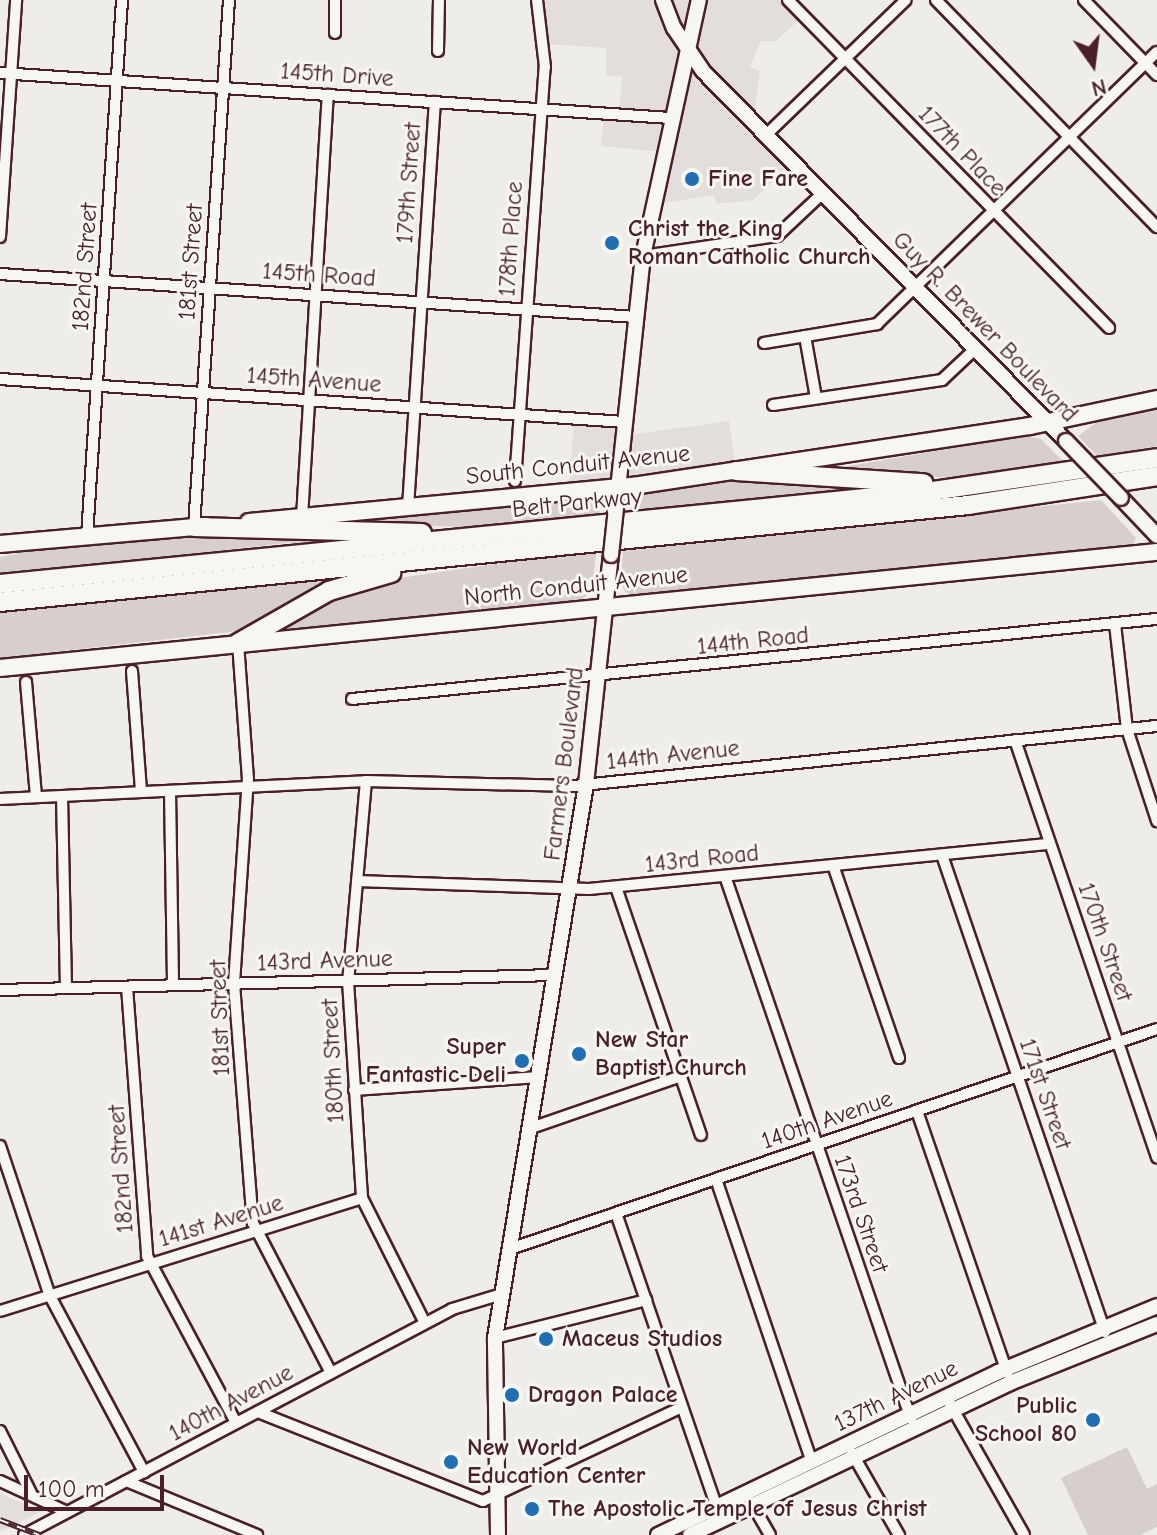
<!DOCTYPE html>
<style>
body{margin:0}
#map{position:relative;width:1157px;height:1535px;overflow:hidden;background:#efedea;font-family:"Comic Neue",sans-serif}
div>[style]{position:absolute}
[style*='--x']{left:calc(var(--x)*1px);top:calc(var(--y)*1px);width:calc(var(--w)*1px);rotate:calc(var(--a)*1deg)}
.built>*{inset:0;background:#e3dedc}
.green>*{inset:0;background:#d7cfce}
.roads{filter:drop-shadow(2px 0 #4a1f2b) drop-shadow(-2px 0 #4a1f2b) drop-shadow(0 2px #4a1f2b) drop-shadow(0 -2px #4a1f2b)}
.street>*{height:10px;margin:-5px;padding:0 5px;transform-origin:5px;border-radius:5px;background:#f6f6f2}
.secondary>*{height:14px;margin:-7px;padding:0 7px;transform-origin:7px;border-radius:7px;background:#f6f6f2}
.primary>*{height:16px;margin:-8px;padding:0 8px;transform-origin:8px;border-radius:8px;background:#f6f6f2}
.highway>*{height:18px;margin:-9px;padding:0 9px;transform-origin:9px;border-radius:9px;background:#f6f6f2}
.rail>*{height:6px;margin-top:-3px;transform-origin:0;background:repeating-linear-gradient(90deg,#f6f6f2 0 9px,#4a1f2b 0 18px);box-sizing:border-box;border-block:2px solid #4a1f2b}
.bridges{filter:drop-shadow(2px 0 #4a1f2b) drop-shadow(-2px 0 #4a1f2b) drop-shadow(0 2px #4a1f2b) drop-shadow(0 -2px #4a1f2b)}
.secondary-bridge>*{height:14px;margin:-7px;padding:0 7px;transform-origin:7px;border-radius:7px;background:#f6f6f2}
.dots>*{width:22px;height:22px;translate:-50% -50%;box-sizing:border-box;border:4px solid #f6f6f2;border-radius:50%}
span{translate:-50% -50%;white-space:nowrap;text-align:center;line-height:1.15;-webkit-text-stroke:6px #f6f6f2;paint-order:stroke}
.street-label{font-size:24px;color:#4a1f2b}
.poi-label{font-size:24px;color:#4a1f2b;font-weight:700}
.left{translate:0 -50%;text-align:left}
.right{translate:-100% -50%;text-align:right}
.north{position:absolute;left:1053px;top:24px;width:80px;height:80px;-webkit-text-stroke:6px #f6f6f2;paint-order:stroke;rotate:166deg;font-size:22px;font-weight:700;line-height:32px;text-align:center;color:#4a1f2b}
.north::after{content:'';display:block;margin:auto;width:28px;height:36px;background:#4a1f2b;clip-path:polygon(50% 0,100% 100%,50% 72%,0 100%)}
.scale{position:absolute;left:24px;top:1475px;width:140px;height:36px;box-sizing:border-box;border:4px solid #4a1f2b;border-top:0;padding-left:10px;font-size:24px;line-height:28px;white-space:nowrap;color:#4a1f2b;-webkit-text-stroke:6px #f6f6f2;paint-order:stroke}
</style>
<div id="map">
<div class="built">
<div style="clip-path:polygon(539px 0,785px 0,802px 17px,776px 41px,761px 41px,750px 67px,760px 71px,753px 124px,791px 164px,753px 200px,716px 204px,714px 195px,651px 205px,662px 152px,601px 146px,604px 115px,619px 116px,622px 77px,606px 75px,606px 48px,544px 44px)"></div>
<div style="clip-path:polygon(574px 420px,622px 424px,621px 436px,729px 421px,736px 467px,569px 489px)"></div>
<div style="clip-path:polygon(0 1494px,40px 1510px,40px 1512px,0 1532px)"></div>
</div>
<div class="green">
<div style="clip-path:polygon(1157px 409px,1157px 446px,1097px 456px,1078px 436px,1097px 422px)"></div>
<div style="clip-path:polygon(1026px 436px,1041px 439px,1064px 462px,956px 478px,824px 470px)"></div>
<div style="clip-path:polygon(751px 479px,861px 488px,627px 514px,638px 495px)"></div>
<div style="clip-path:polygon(591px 500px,599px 505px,600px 517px,467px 527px,333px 523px)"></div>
<div style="clip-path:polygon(1101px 500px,1136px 538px,1133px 545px,636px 596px,625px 592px,621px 582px,623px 551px)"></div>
<div style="clip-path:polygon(261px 533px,319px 533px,356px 541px,287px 543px,0 575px,0 557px,41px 549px)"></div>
<div style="clip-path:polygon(569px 553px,596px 554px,592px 590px,582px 600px,284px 630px,282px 623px,365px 583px)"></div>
<div style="clip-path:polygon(357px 574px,248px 630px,0 658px,0 609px)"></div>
<div style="clip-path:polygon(1127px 1447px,1147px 1489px,1157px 1484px,1157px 1527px,1140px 1535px,1088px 1535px,1061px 1478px)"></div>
</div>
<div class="roads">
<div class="street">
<div style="--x:335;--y:0;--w:33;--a:90"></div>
<div style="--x:788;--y:0;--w:459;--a:45.6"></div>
<div style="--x:936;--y:0;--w:317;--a:45.8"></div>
<div style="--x:1084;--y:0;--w:105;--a:45.8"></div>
<div style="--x:438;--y:51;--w:51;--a:-88.9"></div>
<div style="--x:0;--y:73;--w:672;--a:3.84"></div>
<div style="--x:766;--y:135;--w:194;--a:-44"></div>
<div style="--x:0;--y:237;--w:238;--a:-86.1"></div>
<div style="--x:643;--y:256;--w:135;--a:-8.5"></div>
<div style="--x:777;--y:236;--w:63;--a:-43.1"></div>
<div style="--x:0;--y:274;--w:637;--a:3.87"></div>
<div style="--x:805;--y:336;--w:63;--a:79.9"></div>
<div style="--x:764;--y:343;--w:115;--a:-9.5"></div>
<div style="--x:877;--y:324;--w:390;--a:-44.2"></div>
<div style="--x:0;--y:379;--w:625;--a:3.94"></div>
<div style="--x:773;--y:405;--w:171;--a:-8.4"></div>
<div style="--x:942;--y:380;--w:44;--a:-43.2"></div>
<div style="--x:515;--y:481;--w:415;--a:-85.9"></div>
<div style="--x:545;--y:67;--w:67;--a:-96.8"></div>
<div style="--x:408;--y:507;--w:406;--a:-86.2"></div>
<div style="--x:302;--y:517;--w:423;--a:-86.5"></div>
<div style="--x:194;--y:527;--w:528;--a:-86.2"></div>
<div style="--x:87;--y:536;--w:537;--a:-86.26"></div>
<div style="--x:1115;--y:624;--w:106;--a:83.5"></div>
<div style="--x:1127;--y:729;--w:97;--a:71.9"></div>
<div style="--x:238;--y:643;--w:135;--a:85.8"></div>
<div style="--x:248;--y:778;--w:206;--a:93.9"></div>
<div style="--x:234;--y:984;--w:240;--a:85.5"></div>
<div style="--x:253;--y:1223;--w:169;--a:62.5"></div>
<div style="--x:132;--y:671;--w:120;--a:85.7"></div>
<div style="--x:26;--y:682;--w:115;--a:85"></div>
<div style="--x:352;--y:699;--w:809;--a:-5.68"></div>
<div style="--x:1015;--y:740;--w:441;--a:71.2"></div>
<div style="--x:366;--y:781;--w:201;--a:95.1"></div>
<div style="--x:348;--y:981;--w:217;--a:86.3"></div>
<div style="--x:362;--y:1198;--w:140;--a:63.3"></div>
<div style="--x:170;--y:791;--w:194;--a:89.1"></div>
<div style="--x:62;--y:796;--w:192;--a:88.8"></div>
<div style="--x:0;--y:799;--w:366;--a:-2.8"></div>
<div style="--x:366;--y:781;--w:207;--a:1.4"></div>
<div style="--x:573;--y:786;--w:587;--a:-5.87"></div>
<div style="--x:942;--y:855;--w:504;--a:71.13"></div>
<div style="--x:833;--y:865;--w:204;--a:71.1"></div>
<div style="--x:725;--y:876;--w:574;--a:71.09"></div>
<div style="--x:357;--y:881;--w:232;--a:2"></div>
<div style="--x:589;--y:889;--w:463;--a:-5.6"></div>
<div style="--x:616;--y:887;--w:262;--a:71.1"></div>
<div style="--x:127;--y:987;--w:270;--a:85.7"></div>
<div style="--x:147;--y:1256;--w:189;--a:61.9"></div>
<div style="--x:0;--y:990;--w:556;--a:-1.55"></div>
<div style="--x:354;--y:1090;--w:185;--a:-4"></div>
<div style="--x:917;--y:1111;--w:277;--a:71"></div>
<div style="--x:531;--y:1128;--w:159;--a:-19.1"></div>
<div style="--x:0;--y:1146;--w:158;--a:71.6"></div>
<div style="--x:50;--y:1296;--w:200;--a:61.9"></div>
<div style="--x:716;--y:1179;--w:299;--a:71.3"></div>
<div style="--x:616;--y:1213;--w:315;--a:71.1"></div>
<div style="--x:510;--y:1249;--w:683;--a:-18.78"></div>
<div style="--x:0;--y:1311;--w:379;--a:-17.3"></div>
<div style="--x:495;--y:1338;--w:156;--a:-14.1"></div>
<div style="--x:950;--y:1404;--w:150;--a:60.5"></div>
<div style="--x:258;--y:1412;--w:242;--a:21.6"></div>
<div style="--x:483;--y:1501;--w:220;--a:-25.3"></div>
<div style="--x:0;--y:1431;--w:69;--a:63.4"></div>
<div style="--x:852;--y:1453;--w:95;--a:60.2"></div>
<div style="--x:0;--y:1481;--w:74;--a:24.8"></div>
<div style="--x:126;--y:1481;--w:142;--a:22.4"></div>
<div style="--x:751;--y:1502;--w:38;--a:60"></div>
<div style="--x:24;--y:1535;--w:484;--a:-27.8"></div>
<div style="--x:452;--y:1309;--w:52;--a:-16.7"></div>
</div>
<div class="secondary">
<div style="--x:663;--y:0;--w:30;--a:69"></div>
<div style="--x:674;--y:28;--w:52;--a:56"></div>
<div style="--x:703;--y:71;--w:518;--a:45.55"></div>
<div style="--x:1121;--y:498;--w:52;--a:46.5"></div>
<div style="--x:616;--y:508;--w:253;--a:-83.9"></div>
<div style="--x:643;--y:256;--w:262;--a:-77.7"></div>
<div style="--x:498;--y:1535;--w:197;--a:-90.9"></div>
<div style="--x:495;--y:1338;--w:561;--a:-80.67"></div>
<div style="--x:586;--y:784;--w:230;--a:-83.8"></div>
<div style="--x:658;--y:1535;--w:377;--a:-25.6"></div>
<div style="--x:998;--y:1372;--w:172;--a:-22.5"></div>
<div style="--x:690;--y:1535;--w:354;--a:-25.4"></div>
<div style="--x:1010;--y:1383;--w:158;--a:-21.9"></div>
</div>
<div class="primary">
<div style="--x:249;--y:522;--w:386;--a:-5.4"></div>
<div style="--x:633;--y:486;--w:402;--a:-8.6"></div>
<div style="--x:1030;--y:426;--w:130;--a:-12"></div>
<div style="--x:0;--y:544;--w:207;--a:-5"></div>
<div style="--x:0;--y:668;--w:1163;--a:-5.73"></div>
</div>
<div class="highway">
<div style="--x:736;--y:471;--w:188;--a:3.7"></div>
<div style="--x:194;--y:527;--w:228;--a:1.5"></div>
<div style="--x:0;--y:584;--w:930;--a:-5.68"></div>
<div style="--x:925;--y:492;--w:234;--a:-8.3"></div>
<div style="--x:0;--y:602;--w:973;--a:-5.72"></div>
<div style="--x:968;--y:505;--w:191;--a:-8.7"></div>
<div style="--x:238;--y:643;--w:105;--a:-29.7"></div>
<div style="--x:329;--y:591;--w:65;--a:-16.2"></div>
</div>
</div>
<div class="rail">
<div style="--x:0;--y:1520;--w:42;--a:21"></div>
</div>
<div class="bridges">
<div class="secondary-bridge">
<div style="--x:1066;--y:441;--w:79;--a:46"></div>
<div style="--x:611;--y:555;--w:47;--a:-83.9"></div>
</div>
</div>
<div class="dots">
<div style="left:692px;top:179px;background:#1f6fb2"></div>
<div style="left:612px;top:243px;background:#1f6fb2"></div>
<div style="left:579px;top:1054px;background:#1f6fb2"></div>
<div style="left:522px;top:1061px;background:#1f6fb2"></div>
<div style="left:546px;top:1339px;background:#1f6fb2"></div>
<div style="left:512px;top:1395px;background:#1f6fb2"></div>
<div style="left:1093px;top:1420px;background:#1f6fb2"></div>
<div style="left:451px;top:1462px;background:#1f6fb2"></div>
<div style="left:532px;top:1509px;background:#1f6fb2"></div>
</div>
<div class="street-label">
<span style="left:337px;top:75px;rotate:4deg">145th Drive</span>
<span style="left:962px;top:151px;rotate:46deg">177th Place</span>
<span style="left:409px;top:183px;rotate:-86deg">179th Street</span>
<span style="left:511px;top:239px;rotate:-86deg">178th Place</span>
<span style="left:191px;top:262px;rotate:-86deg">181st Street</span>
<span style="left:85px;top:267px;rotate:-86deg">182nd Street</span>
<span style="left:319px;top:275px;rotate:4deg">145th Road</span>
<span style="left:985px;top:327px;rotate:46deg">Guy R. Brewer Boulevard</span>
<span style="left:314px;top:380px;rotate:4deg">145th Avenue</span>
<span style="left:578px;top:465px;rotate:-6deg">South Conduit Avenue</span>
<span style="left:577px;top:503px;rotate:-6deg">Belt Parkway</span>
<span style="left:576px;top:586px;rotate:-6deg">North Conduit Avenue</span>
<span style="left:753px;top:641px;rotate:-6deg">144th Road</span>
<span style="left:673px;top:755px;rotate:-6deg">144th Avenue</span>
<span style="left:564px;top:764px;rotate:-83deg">Farmers Boulevard</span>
<span style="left:702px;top:859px;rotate:-6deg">143rd Road</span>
<span style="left:1105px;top:942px;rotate:71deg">170th Street</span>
<span style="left:325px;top:961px;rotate:-2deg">143rd Avenue</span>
<span style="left:220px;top:1018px;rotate:-92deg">181st Street</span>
<span style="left:333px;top:1061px;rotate:-93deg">180th Street</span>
<span style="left:1045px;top:1094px;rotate:71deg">171st Street</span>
<span style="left:827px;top:1120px;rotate:-19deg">140th Avenue</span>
<span style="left:121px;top:1169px;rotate:-94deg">182nd Street</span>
<span style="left:861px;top:1214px;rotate:71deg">173rd Street</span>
<span style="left:221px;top:1221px;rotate:-17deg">141st Avenue</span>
<span style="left:896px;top:1396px;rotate:-26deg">137th Avenue</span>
<span style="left:231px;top:1403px;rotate:-28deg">140th Avenue</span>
</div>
<div class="poi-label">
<span class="left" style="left:708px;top:179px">Fine Fare</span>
<span class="left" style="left:628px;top:243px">Christ the King<br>Roman Catholic Church</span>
<span class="left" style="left:595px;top:1054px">New Star<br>Baptist Church</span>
<span class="right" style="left:506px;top:1061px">Super<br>Fantastic Deli</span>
<span class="left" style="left:562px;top:1339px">Maceus Studios</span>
<span class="left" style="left:528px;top:1395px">Dragon Palace</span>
<span class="right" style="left:1077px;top:1420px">Public<br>School 80</span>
<span class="left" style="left:467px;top:1462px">New World<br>Education Center</span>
<span class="left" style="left:548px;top:1509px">The Apostolic Temple of Jesus Christ</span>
</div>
<div class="north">N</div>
<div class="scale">100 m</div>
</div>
